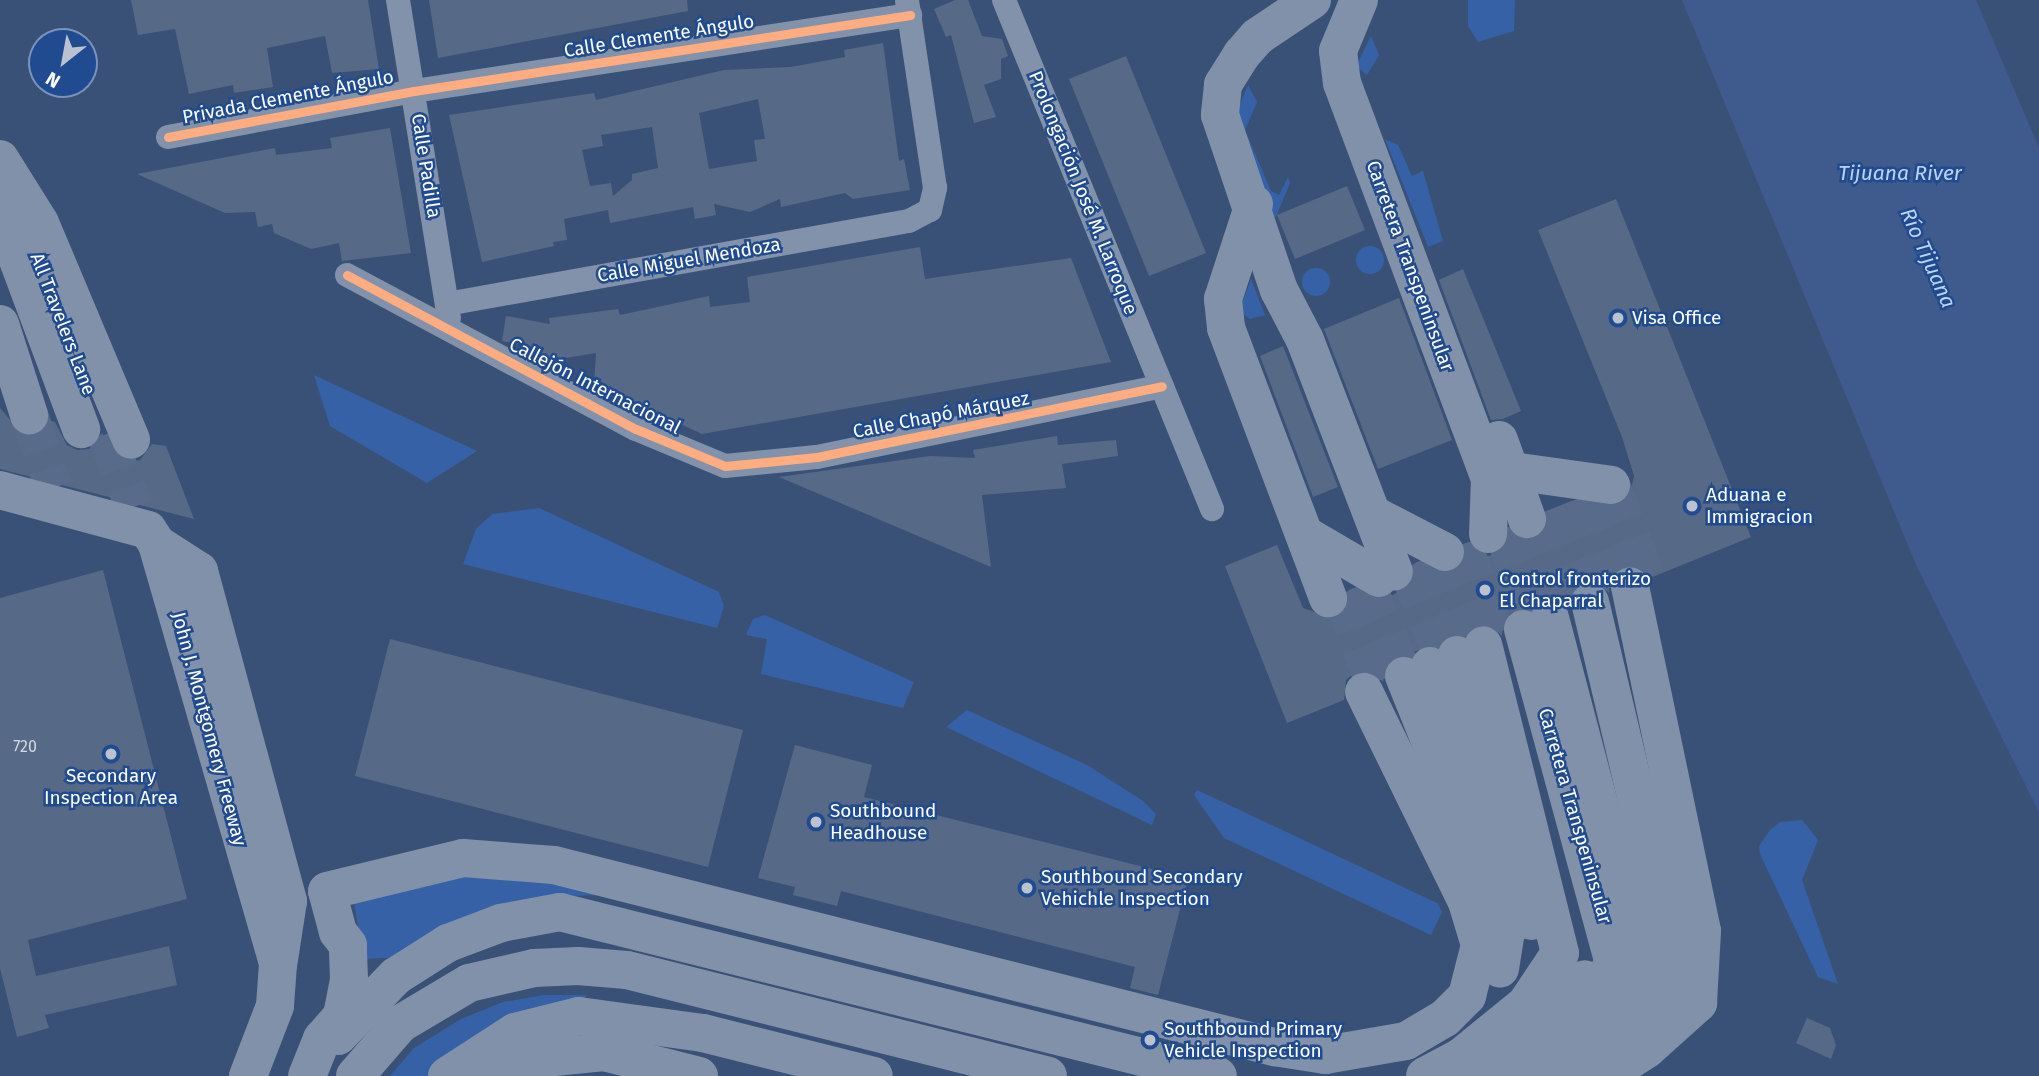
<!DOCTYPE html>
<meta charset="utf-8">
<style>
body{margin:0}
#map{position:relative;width:2039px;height:1076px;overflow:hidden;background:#3a5177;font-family:"Fira Sans",sans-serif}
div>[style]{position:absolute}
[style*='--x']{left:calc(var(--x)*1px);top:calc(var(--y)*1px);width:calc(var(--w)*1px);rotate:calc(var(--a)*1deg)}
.green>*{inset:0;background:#3661a6}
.round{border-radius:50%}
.water>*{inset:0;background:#3f5b8d}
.building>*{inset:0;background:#566987}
.highway-tunnel>*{height:38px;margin-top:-19px;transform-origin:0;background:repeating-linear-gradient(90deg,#586b8b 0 38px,transparent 0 57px)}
.street>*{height:24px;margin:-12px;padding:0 12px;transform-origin:12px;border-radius:12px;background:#8192aa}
.highway>*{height:38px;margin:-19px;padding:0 19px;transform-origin:19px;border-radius:19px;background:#8191a9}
.cycleway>*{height:9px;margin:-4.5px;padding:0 4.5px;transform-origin:4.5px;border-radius:4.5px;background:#ffac80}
.dots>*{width:19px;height:19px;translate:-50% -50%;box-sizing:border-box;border:4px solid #214b90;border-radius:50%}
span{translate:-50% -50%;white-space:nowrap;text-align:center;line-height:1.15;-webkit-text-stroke:5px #214b90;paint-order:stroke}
.number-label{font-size:16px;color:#d5dae1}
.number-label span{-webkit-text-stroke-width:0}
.street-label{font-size:19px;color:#fff}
.poi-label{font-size:19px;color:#fff}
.left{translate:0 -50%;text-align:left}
.water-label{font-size:21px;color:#bed3f3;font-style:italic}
.north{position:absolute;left:28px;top:28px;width:70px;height:70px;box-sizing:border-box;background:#214b90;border:2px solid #7a93bc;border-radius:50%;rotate:211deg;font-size:19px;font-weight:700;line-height:28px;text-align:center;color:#fff}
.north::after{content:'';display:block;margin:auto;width:24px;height:32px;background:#bac2cf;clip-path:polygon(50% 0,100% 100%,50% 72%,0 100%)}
</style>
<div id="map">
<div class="green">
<div style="clip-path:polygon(1468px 0,1515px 0,1514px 31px,1478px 42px,1468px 26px)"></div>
<div style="clip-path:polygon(1371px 36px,1379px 55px,1367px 75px,1356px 66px)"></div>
<div style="clip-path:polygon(1248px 85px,1257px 102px,1245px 130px,1271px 191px,1279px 195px,1288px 177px,1290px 183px,1275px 219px,1234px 119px)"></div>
<div style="clip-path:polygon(1385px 139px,1398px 145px,1412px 176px,1423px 171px,1443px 241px,1428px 247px)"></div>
<div class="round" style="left:1356px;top:246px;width:28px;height:28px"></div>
<div class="round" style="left:1302px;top:268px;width:28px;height:28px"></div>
<div style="clip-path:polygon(1251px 279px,1265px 315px,1250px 319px,1239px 311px)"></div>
<div style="clip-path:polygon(314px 375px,477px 451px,427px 483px,330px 426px)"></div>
<div style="clip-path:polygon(539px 508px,719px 592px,724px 606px,717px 628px,463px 564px,476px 529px,492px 514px)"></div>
<div style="clip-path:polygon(765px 615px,914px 682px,903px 708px,761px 674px,767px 639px,746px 635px,753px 619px)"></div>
<div style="clip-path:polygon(967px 710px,1087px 765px,1143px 801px,1156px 814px,1152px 825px,946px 727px)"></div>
<div style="clip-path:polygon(1197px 790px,1437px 903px,1442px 912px,1431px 935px,1224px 838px,1194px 795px)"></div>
<div style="clip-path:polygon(1802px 820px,1818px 840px,1802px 880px,1838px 984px,1818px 977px,1760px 854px,1759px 846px,1770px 830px,1780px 822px)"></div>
<div style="clip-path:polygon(476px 873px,533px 874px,612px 895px,561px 896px,404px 957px,364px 959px,353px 897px)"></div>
<div style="clip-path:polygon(544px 995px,586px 995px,585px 1004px,432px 1076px,390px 1076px,414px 1048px,461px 1019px,503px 1002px)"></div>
</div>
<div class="water">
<div style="clip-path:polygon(1682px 0,1976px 0,2039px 148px,2039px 812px,1917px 567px)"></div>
</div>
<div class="building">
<div style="clip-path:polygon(131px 0,368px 0,379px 69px,332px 73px,325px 36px,267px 48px,273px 87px,234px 93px,233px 85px,189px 94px,175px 29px,138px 35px)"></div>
<div style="clip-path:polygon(429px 0,687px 0,688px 11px,438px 58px)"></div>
<div style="clip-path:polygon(955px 0,968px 0,982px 36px,1002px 39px,1008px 56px,1001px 59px,1001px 79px,984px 85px,996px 117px,974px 123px,951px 35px,946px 37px,934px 9px)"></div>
<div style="clip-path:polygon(evenodd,883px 43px,899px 161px,904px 159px,910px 190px,853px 199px,845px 193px,781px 207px,780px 199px,750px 212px,714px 204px,716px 215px,695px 219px,693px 207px,610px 223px,608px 210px,564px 219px,567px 240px,553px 242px,554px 246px,482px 262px,449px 115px,594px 93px,596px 100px,724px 70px,791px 67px,845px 57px,844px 50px,883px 43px,758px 99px,765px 139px,754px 140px,757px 161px,709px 169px,699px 113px,758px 99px,883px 43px,652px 127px,658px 168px,632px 174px,632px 180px,613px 196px,611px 183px,590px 186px,582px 150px,603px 146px,601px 135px,652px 127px)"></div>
<div style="clip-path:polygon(1126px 56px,1206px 253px,1149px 276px,1069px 79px)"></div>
<div style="clip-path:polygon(390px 128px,411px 253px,342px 261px,339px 243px,311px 249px,274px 233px,272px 224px,258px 227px,255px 212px,225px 213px,137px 174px,275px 148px,276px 155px,332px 148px,330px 138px)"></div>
<div style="clip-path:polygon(1347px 186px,1365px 230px,1295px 259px,1277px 215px)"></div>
<div style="clip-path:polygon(1616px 199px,1751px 537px,1650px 578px,1637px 566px,1625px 565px,1610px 579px,1609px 593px,1596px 581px,1576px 586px,1569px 609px,1555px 597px,1544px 597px,1531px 609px,1517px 608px,1502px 623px,1502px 636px,1490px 624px,1478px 624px,1464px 635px,1450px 634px,1438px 646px,1395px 656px,1386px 663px,1383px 682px,1376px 674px,1355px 672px,1346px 680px,1344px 700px,1287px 723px,1225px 566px,1277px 545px,1303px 608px,1335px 619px,1345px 611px,1352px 588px,1378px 600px,1389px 597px,1411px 585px,1414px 564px,1447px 574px,1464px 563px,1465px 544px,1487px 556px,1498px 554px,1510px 532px,1524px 541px,1543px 534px,1547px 511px,1571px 501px,1619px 505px,1629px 498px,1634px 476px,1622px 437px,1538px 230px)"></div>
<div style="clip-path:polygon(920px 247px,925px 279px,1071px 258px,1111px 362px,702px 434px,594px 384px,596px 353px,541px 362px,538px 348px,502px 341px,506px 316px,550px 324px,549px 318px,618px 309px,620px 315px,709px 296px,710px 307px,750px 302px,747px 277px)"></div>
<div style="clip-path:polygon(1463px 269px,1521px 411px,1503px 419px,1491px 420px,1439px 280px)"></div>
<div style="clip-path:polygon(1399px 298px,1452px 440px,1378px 469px,1324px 329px)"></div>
<div style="clip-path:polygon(1283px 346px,1338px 487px,1313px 497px,1260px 356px)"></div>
<div style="clip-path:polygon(0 408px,24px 436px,36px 436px,50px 421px,55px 422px,67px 445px,77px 450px,89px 449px,102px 433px,117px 457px,128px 462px,140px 460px,152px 444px,166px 446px,194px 519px,0 469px)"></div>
<div style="clip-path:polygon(1057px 436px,1058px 445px,1116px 440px,1118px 456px,1062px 464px,1066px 488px,982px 495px,991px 567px,779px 477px,930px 456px,975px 458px,973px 450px)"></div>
<div style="clip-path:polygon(103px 570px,187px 899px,28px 940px,36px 976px,169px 946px,177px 985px,45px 1015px,49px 1028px,17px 1037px,0 968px,0 598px)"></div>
<div style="clip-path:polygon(390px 639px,743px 730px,708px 867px,355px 776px)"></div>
<div style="clip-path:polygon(795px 745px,872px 765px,864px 797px,1188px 878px,1158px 995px,1130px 988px,1135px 967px,841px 891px,837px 906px,793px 895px,795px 887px,758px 878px)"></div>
<div style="clip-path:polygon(1807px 1018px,1830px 1028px,1836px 1045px,1831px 1059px,1796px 1043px)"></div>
</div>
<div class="highway-tunnel">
<div style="--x:29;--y:415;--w:77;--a:71.1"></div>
<div style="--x:106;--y:434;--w:78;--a:69"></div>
<div style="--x:1611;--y:485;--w:101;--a:69"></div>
<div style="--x:1580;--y:498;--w:101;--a:69"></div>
<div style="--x:1554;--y:508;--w:101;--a:69"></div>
<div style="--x:1527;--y:519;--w:101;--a:69"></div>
<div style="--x:1502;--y:529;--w:100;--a:69.6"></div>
<div style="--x:1463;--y:544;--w:101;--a:70.3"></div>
<div style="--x:1432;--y:556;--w:101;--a:68"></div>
<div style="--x:1407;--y:567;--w:100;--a:68.3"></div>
<div style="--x:1366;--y:583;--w:100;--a:67.8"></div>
<div style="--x:1340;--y:594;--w:100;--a:68.8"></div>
</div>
<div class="street">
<div style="--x:398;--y:0;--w:322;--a:80.9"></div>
<div style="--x:1004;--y:0;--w:550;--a:67.77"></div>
<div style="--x:168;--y:137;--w:250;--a:-10.6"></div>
<div style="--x:414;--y:91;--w:502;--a:-8.71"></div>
<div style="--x:347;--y:275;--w:327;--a:28.1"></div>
<div style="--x:636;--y:429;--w:96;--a:22.6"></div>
<div style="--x:725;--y:466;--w:92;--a:-5.6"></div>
<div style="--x:817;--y:457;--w:352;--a:-11.6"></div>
<div style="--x:447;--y:304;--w:469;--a:-10.2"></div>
<div style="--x:909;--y:221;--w:24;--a:-28"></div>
<div style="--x:930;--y:210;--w:23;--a:-77"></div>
<div style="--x:935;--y:188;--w:189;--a:-98.5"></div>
</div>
<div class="highway">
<div style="--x:1312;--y:0;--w:66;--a:146.1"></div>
<div style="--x:1257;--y:37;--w:23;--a:131"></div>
<div style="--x:1242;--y:54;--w:36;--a:122"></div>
<div style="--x:1223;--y:85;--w:30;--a:96"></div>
<div style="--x:1220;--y:115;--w:185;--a:71.4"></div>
<div style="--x:1279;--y:290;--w:56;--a:62.5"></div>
<div style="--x:1305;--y:340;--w:248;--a:69"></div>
<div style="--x:1359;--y:0;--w:55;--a:112.4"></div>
<div style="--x:1338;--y:51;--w:32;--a:83"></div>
<div style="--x:1342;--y:83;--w:422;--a:69.5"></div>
<div style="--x:1490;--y:478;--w:56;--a:92"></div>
<div style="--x:0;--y:159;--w:75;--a:58"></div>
<div style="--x:40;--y:223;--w:235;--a:67.2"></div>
<div style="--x:1254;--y:204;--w:100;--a:108.1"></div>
<div style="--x:1223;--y:299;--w:29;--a:84"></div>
<div style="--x:1226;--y:328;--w:289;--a:69.3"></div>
<div style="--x:0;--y:212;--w:232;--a:69.5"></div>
<div style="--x:0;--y:324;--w:96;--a:72.3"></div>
<div style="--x:1499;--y:440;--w:84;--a:70.5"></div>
<div style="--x:1512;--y:471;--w:100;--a:8"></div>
<div style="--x:0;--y:490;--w:153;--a:15.1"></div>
<div style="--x:148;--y:530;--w:17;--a:57"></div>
<div style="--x:157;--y:544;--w:437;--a:73.9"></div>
<div style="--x:278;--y:964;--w:42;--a:94.1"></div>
<div style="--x:275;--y:1006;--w:75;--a:111.1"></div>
<div style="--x:1374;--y:515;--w:80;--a:27.5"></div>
<div style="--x:1307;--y:536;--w:83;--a:30.3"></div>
<div style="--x:157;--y:544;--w:50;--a:32.7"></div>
<div style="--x:199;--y:571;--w:342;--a:74.9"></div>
<div style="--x:288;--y:901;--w:59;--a:98.8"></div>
<div style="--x:1550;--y:618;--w:372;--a:75.2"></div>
<div style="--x:1645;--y:978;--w:68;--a:127.2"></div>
<div style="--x:1523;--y:629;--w:347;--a:74.8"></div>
<div style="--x:1614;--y:964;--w:59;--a:125.3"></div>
<div style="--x:1457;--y:655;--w:89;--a:74.4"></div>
<div style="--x:1430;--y:666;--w:68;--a:71"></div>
<div style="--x:1404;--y:676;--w:260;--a:68.1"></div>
<div style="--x:1501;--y:917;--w:20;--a:79"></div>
<div style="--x:1505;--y:937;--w:32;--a:99"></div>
<div style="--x:1463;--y:719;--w:213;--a:71.4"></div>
<div style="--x:338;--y:1036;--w:83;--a:-46"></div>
<div style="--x:396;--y:976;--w:62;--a:-32.4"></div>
<div style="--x:448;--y:943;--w:57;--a:-20.7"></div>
<div style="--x:501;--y:923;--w:60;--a:-10.6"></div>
<div style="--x:560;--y:912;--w:678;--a:14"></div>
<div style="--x:307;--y:1076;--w:40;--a:-68"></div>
<div style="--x:322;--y:1039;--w:30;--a:-49"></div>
<div style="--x:342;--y:1016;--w:37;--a:-79"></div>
<div style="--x:349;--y:980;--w:35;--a:-92"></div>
<div style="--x:348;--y:945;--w:16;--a:-128"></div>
<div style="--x:338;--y:932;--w:42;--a:-105"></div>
<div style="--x:327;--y:891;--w:140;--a:-13.6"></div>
<div style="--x:463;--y:858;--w:91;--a:4.4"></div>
<div style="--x:554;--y:865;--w:743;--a:14.19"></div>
<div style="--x:1274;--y:1047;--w:52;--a:8.9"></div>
<div style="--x:1325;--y:1055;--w:82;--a:-9.8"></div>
<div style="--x:1406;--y:1041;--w:45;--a:-30.5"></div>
<div style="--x:1445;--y:1018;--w:31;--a:-45"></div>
<div style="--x:1467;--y:996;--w:53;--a:-75.7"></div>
<div style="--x:1480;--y:945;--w:45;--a:-106.8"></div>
<div style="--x:1467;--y:902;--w:234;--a:-116.1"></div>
<div style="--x:355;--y:1076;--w:69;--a:-49.1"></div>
<div style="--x:400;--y:1024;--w:80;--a:-30.7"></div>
<div style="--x:469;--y:983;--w:67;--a:-13"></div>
<div style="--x:534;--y:968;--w:44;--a:-2.6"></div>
<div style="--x:578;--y:966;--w:49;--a:4.7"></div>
<div style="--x:627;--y:970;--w:434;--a:14.1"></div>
<div style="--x:447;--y:1076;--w:81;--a:-32.9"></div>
<div style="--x:515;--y:1032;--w:66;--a:-14"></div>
<div style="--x:579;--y:1016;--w:125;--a:7.8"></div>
<div style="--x:703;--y:1033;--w:176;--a:14.1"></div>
<div style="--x:495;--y:1076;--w:44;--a:-22.5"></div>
<div style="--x:536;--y:1059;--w:68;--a:-5.9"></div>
<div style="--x:604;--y:1052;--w:98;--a:14.2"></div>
<div style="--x:1425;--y:1076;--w:41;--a:-27.8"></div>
<div style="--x:1461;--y:1057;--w:84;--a:-39.2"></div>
<div style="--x:1526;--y:1004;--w:61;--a:-56.3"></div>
<div style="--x:1560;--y:953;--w:317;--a:-104"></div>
<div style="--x:1479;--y:1076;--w:112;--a:-38.1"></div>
<div style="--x:1567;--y:1007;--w:33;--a:-57"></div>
<div style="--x:1525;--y:1076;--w:120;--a:-41.3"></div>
<div style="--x:1573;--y:1076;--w:72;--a:-36.6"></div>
<div style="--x:1631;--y:1033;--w:60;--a:-44.3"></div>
<div style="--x:1674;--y:991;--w:55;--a:-95.2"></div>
<div style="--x:1669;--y:936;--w:343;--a:-103.3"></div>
<div style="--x:1605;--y:1076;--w:50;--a:-32.7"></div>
<div style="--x:1647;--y:1049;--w:69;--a:-42"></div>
<div style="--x:1698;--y:1003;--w:72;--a:-86.8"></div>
<div style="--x:1702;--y:931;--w:352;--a:-101.8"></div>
</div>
<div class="cycleway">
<div style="--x:168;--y:137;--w:250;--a:-10.6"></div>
<div style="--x:414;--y:91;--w:502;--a:-8.71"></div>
<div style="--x:347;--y:275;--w:327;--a:28.1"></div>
<div style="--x:636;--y:429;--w:96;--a:22.6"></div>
<div style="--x:725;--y:466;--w:92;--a:-5.6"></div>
<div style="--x:817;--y:457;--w:352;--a:-11.6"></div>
</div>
<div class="dots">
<div style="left:1618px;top:318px;background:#bac2cf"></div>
<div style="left:1692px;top:506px;background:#bac2cf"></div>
<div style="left:1485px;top:590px;background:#bac2cf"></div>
<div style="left:111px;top:754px;background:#bac2cf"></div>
<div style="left:816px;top:822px;background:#bac2cf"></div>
<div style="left:1027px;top:888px;background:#bac2cf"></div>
<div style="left:1150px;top:1040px;background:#bac2cf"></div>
</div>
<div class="number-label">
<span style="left:25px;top:747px">720</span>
</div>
<div class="street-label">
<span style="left:659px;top:36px;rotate:-9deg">Calle Clemente Ángulo</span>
<span style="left:288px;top:97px;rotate:-11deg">Privada Clemente Ángulo</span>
<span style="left:426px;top:166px;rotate:81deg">Calle Padilla</span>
<span style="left:1083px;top:193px;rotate:68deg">Prolongación José M. Larroque</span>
<span style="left:689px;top:260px;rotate:-10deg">Calle Miguel Mendoza</span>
<span style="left:1410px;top:266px;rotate:70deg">Carretera Transpeninsular</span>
<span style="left:63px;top:324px;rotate:69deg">All Travelers Lane</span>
<span style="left:595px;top:386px;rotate:27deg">Callejón Internacional</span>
<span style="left:941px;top:415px;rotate:-11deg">Calle Chapó Márquez</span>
<span style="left:209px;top:729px;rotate:75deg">John J. Montgomery Freeway</span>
<span style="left:1575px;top:816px;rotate:74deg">Carretera Transpeninsular</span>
</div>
<div class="poi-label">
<span class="left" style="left:1632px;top:318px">Visa Office</span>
<span class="left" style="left:1706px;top:506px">Aduana e<br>Immigracion</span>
<span class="left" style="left:1499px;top:590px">Control fronterizo<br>El Chaparral</span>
<span style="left:111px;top:787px">Secondary<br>Inspection Area</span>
<span class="left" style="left:830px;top:822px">Southbound<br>Headhouse</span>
<span class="left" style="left:1041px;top:888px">Southbound Secondary<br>Vehichle Inspection</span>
<span class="left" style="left:1164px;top:1040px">Southbound Primary<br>Vehicle Inspection</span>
</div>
<div class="water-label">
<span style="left:1900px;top:173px">Tijuana River</span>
<span style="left:1928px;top:258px;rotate:66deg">Río Tijuana</span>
</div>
<div class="north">N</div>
</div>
